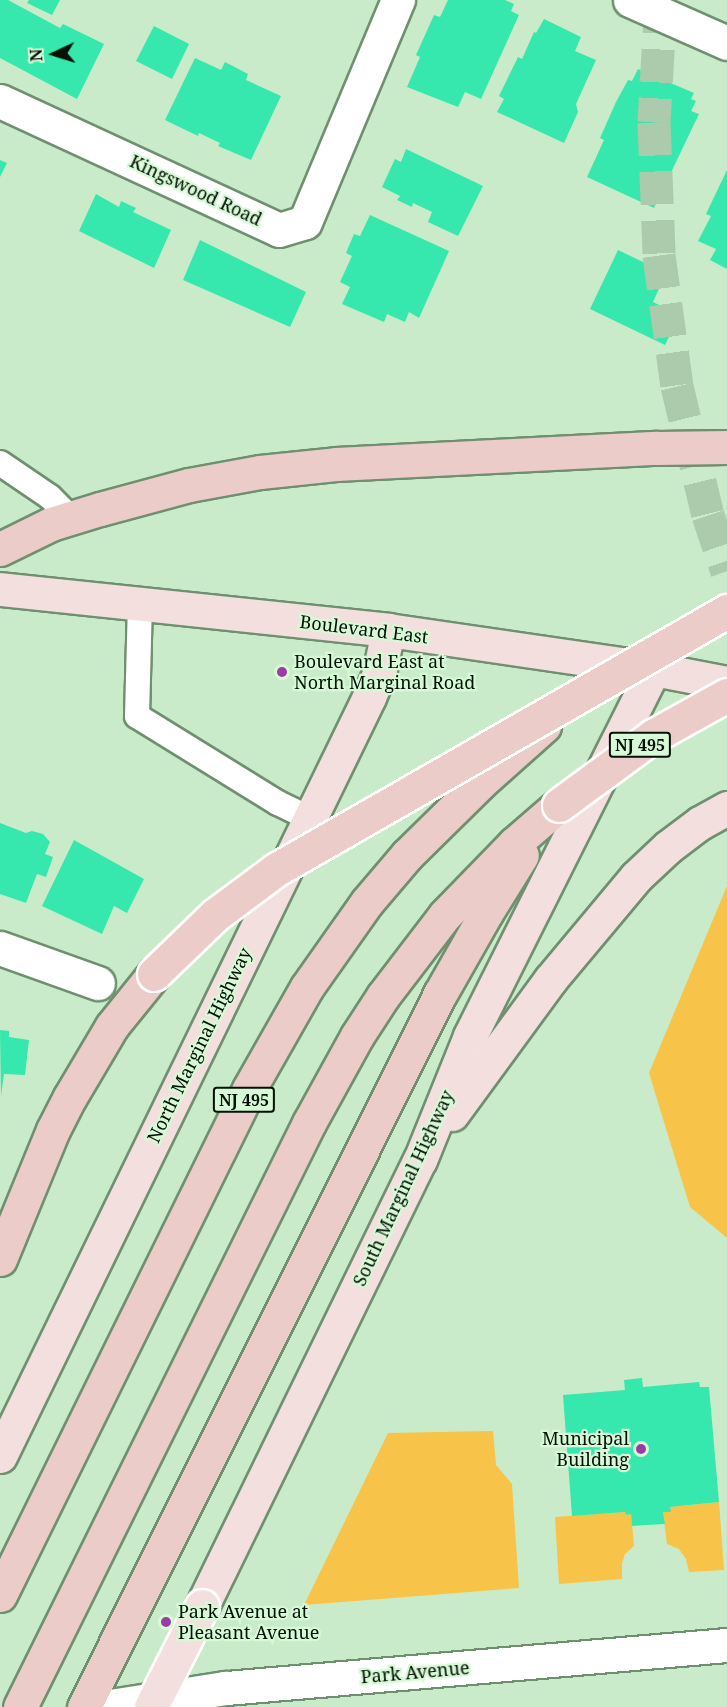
<!DOCTYPE html>
<style>
body{margin:0}
#map{position:relative;width:727px;height:1707px;overflow:hidden;background:#c9ebc9;font-family:"Noto Serif",serif}
div>[style]{position:absolute}
[style*='--x']{left:calc(var(--x)*1px);top:calc(var(--y)*1px);width:calc(var(--w)*1px);rotate:calc(var(--a)*1deg)}
.green>*{inset:0;background:#f7c348}
.building>*{inset:0;background:#36e8ad}
.motorway-tunnel>*{height:33px;margin-top:-16.5px;transform-origin:0;background:repeating-linear-gradient(90deg,#accaac 0 33px,transparent 0 49px)}
.roads{filter:drop-shadow(2px 0 #708f70) drop-shadow(-2px 0 #708f70) drop-shadow(0 2px #708f70) drop-shadow(0 -2px #708f70)}
.service>*{height:24px;margin:-12px;padding:0 12px;transform-origin:12px;border-radius:12px;background:#fff}
.minor>*{height:33px;margin:-16.5px;padding:0 16.5px;transform-origin:16.5px;border-radius:16.5px;background:#fff}
.secondary>*{height:33px;margin:-16.5px;padding:0 16.5px;transform-origin:16.5px;border-radius:16.5px;background:#fff}
.primary>*{height:33px;margin:-16.5px;padding:0 16.5px;transform-origin:16.5px;border-radius:16.5px;background:#f3e0de}
.motorway>*{height:33px;margin:-16.5px;padding:0 16.5px;transform-origin:16.5px;border-radius:16.5px;background:#ebccc8}
.bridges{filter:drop-shadow(2px 0 #fff) drop-shadow(-2px 0 #fff) drop-shadow(0 2px #fff) drop-shadow(0 -2px #fff)}
.primary-bridge>*{height:33px;margin:-16.5px;padding:0 16.5px;transform-origin:16.5px;border-radius:16.5px;background:#f3e0de}
.motorway-bridge>*{height:33px;margin:-16.5px;padding:0 16.5px;transform-origin:16.5px;border-radius:16.5px;background:#ebccc8}
.dots>*{width:16px;height:16px;translate:-50% -50%;box-sizing:border-box;border:3px solid #d6f9d6;border-radius:50%}
span{translate:-50% -50%;white-space:nowrap;text-align:center;line-height:1.15;-webkit-text-stroke:4.5px #d6f9d6;paint-order:stroke}
.shield-label span{padding:2px 4px;background:#d6f9d6;border:2px solid;border-radius:4px;-webkit-text-stroke-width:0}
.shield-label{font-size:16px;color:#051006;font-weight:700}
.street-label{font-size:18px;color:#051006}
.poi-label{font-size:18px;color:#051006}
.left{translate:0 -50%;text-align:left}
.right{translate:-100% -50%;text-align:right}
.north{position:absolute;left:24px;top:24px;width:60px;height:60px;-webkit-text-stroke:4px #d6f9d6;paint-order:stroke;rotate:266deg;font-size:16px;font-weight:700;line-height:24px;text-align:center;color:#051006}
.north::after{content:'';display:block;margin:auto;width:21px;height:27px;background:#051006;clip-path:polygon(50% 0,100% 100%,50% 72%,0 100%)}
</style>
<div id="map">
<div class="green">
<div style="clip-path:polygon(727px 886px,727px 1238px,690px 1207px,649px 1073px)"></div>
<div style="clip-path:polygon(493px 1431px,496px 1465px,512px 1484px,519px 1588px,304px 1605px,388px 1433px)"></div>
<div style="clip-path:polygon(719px 1502px,724px 1570px,689px 1572px,686px 1559px,679px 1549px,667px 1544px,663px 1512px,670px 1512px,670px 1507px)"></div>
<div style="clip-path:polygon(625px 1512px,626px 1515px,631px 1514px,634px 1546px,625px 1554px,622px 1563px,622px 1579px,559px 1584px,555px 1517px)"></div>
</div>
<div class="building">
<div style="clip-path:polygon(0 0,8px 0,60px 28px,63px 24px,104px 44px,77px 99px,0 58px)"></div>
<div style="clip-path:polygon(29px 0,60px 0,52px 15px,27px 3px)"></div>
<div style="clip-path:polygon(448px 0,505px 0,514px 4px,511px 11px,519px 15px,481px 99px,465px 92px,458px 107px,407px 87px,420px 57px,416px 55px,434px 15px,440px 17px)"></div>
<div style="clip-path:polygon(544px 19px,581px 37px,575px 51px,596px 60px,576px 104px,578px 112px,564px 143px,497px 112px,504px 99px,499px 96px,518px 57px,522px 59px,534px 32px,536px 33px)"></div>
<div style="clip-path:polygon(154px 26px,189px 44px,172px 79px,136px 61px)"></div>
<div style="clip-path:polygon(195px 58px,221px 70px,225px 62px,248px 74px,246px 80px,281px 96px,251px 160px,218px 146px,220px 143px,199px 133px,198px 136px,165px 120px)"></div>
<div style="clip-path:polygon(638px 69px,694px 93px,691px 99px,696px 101px,691px 111px,699px 114px,654px 208px,587px 177px,604px 140px,600px 138px,616px 102px,628px 80px,632px 81px)"></div>
<div style="clip-path:polygon(406px 149px,483px 186px,458px 236px,428px 222px,432px 212px,413px 203px,412px 207px,397px 200px,400px 196px,382px 187px,395px 159px,401px 162px)"></div>
<div style="clip-path:polygon(0 160px,7px 163px,0 177px)"></div>
<div style="clip-path:polygon(727px 170px,727px 269px,710px 260px,716px 249px,698px 241px,711px 216px,706px 214px)"></div>
<div style="clip-path:polygon(96px 194px,119px 207px,121px 201px,136px 208px,133px 212px,171px 230px,154px 268px,79px 231px)"></div>
<div style="clip-path:polygon(370px 215px,449px 251px,419px 318px,409px 312px,405px 322px,387px 314px,384px 322px,342px 304px,350px 287px,340px 282px,352px 256px,346px 253px,354px 234px,360px 236px)"></div>
<div style="clip-path:polygon(200px 240px,306px 292px,290px 327px,183px 280px)"></div>
<div style="clip-path:polygon(618px 250px,666px 273px,653px 302px,680px 315px,665px 345px,590px 309px)"></div>
<div style="clip-path:polygon(0 823px,26px 833px,32px 831px,43px 834px,50px 842px,45px 854px,53px 857px,46px 877px,37px 874px,26px 903px,0 894px)"></div>
<div style="clip-path:polygon(74px 840px,144px 879px,127px 913px,114px 906px,102px 934px,42px 906px)"></div>
<div style="clip-path:polygon(0 1030px,9px 1031px,9px 1037px,29px 1040px,25px 1075px,4px 1074px,1px 1096px)"></div>
<div style="clip-path:polygon(642px 1378px,643px 1387px,699px 1382px,700px 1387px,709px 1387px,719px 1502px,670px 1507px,671px 1512px,663px 1512px,665px 1524px,647px 1525px,632px 1526px,631px 1514px,626px 1515px,625px 1512px,572px 1516px,563px 1395px,625px 1390px,624px 1380px)"></div>
</div>
<div class="motorway-tunnel">
<div style="--x:661;--y:0;--w:122;--a:93.3"></div>
<div style="--x:654;--y:122;--w:133;--a:87.8"></div>
<div style="--x:659;--y:255;--w:132;--a:82.2"></div>
<div style="--x:677;--y:386;--w:133;--a:76.5"></div>
<div style="--x:708;--y:515;--w:59;--a:71.3"></div>
</div>
<div class="roads">
<div class="service">
<div style="--x:0;--y:463;--w:60;--a:34.2"></div>
<div style="--x:50;--y:497;--w:30;--a:45"></div>
<div style="--x:140;--y:602;--w:114;--a:91.5"></div>
<div style="--x:137;--y:716;--w:166;--a:31.7"></div>
<div style="--x:278;--y:803;--w:34;--a:26"></div>
</div>
<div class="minor">
<div style="--x:630;--y:0;--w:106;--a:23.9"></div>
<div style="--x:0;--y:101;--w:307;--a:24.8"></div>
<div style="--x:279;--y:230;--w:27;--a:-17"></div>
<div style="--x:305;--y:222;--w:241;--a:-67.3"></div>
<div style="--x:0;--y:948;--w:104;--a:19.7"></div>
</div>
<div class="secondary">
<div style="--x:104;--y:1707;--w:123;--a:-8.9"></div>
<div style="--x:226;--y:1688;--w:503;--a:-4.91"></div>
</div>
<div class="primary">
<div style="--x:0;--y:589;--w:390;--a:6"></div>
<div style="--x:388;--y:630;--w:269;--a:8.3"></div>
<div style="--x:654;--y:669;--w:74;--a:10.9"></div>
<div style="--x:452;--y:1114;--w:166;--a:-53.8"></div>
<div style="--x:550;--y:980;--w:134;--a:-50.1"></div>
<div style="--x:636;--y:877;--w:44;--a:-43.2"></div>
<div style="--x:668;--y:847;--w:40;--a:-37"></div>
<div style="--x:700;--y:823;--w:31;--a:-29"></div>
<div style="--x:0;--y:1456;--w:844;--a:-64.07"></div>
<div style="--x:369;--y:697;--w:25;--a:-67"></div>
<div style="--x:379;--y:674;--w:45;--a:-78.4"></div>
<div style="--x:202;--y:1606;--w:496;--a:-64"></div>
<div style="--x:420;--y:1160;--w:134;--a:-68"></div>
<div style="--x:470;--y:1036;--w:411;--a:-63.4"></div>
</div>
<div class="motorway">
<div style="--x:0;--y:549;--w:57;--a:-26.1"></div>
<div style="--x:51;--y:524;--w:51;--a:-17"></div>
<div style="--x:100;--y:509;--w:92;--a:-15.1"></div>
<div style="--x:189;--y:485;--w:72;--a:-10.4"></div>
<div style="--x:260;--y:472;--w:76;--a:-6"></div>
<div style="--x:336;--y:464;--w:321;--a:-2.9"></div>
<div style="--x:657;--y:448;--w:70;--a:-0.8"></div>
<div style="--x:0;--y:1259;--w:139;--a:-67.7"></div>
<div style="--x:53;--y:1130;--w:37;--a:-63"></div>
<div style="--x:70;--y:1097;--w:82;--a:-59.4"></div>
<div style="--x:112;--y:1026;--w:67;--a:-51.1"></div>
<div style="--x:0;--y:1595;--w:564;--a:-63.8"></div>
<div style="--x:249;--y:1089;--w:117;--a:-60.4"></div>
<div style="--x:307;--y:987;--w:104;--a:-54.8"></div>
<div style="--x:367;--y:902;--w:62;--a:-49.6"></div>
<div style="--x:407;--y:855;--w:103;--a:-44.6"></div>
<div style="--x:480;--y:783;--w:86;--a:-41.7"></div>
<div style="--x:20;--y:1707;--w:652;--a:-63.67"></div>
<div style="--x:309;--y:1123;--w:99;--a:-61.1"></div>
<div style="--x:357;--y:1036;--w:48;--a:-57"></div>
<div style="--x:383;--y:996;--w:102;--a:-52.6"></div>
<div style="--x:445;--y:915;--w:99;--a:-45.8"></div>
<div style="--x:514;--y:844;--w:60;--a:-40.9"></div>
<div style="--x:84;--y:1707;--w:797;--a:-63.47"></div>
<div style="--x:440;--y:994;--w:93;--a:-60.4"></div>
<div style="--x:486;--y:913;--w:68;--a:-58.2"></div>
</div>
</div>
<div class="bridges">
<div class="primary-bridge">
<div style="--x:151;--y:1707;--w:113;--a:-63.2"></div>
</div>
<div class="motorway-bridge">
<div style="--x:559;--y:805;--w:117;--a:-36.3"></div>
<div style="--x:653;--y:736;--w:85;--a:-29"></div>
<div style="--x:154;--y:974;--w:85;--a:-44"></div>
<div style="--x:215;--y:915;--w:77;--a:-36.6"></div>
<div style="--x:277;--y:869;--w:519;--a:-29.83"></div>
</div>
</div>
<div class="dots">
<div style="left:282px;top:672px;background:#9c3ba3"></div>
<div style="left:641px;top:1449px;background:#9c3ba3"></div>
<div style="left:166px;top:1622px;background:#9c3ba3"></div>
</div>
<div class="shield-label">
<span style="left:640px;top:745px">NJ 495</span>
<span style="left:244px;top:1100px">NJ 495</span>
</div>
<div class="street-label">
<span style="left:196px;top:190px;rotate:25deg">Kingswood Road</span>
<span style="left:364px;top:629px;rotate:7deg">Boulevard East</span>
<span style="left:199px;top:1045px;rotate:-64deg">North Marginal Highway</span>
<span style="left:403px;top:1188px;rotate:-65deg">South Marginal Highway</span>
<span style="left:415px;top:1672px;rotate:-5deg">Park Avenue</span>
</div>
<div class="poi-label">
<span class="left" style="left:294px;top:672px">Boulevard East at<br>North Marginal Road</span>
<span class="right" style="left:629px;top:1449px">Municipal<br>Building</span>
<span class="left" style="left:178px;top:1622px">Park Avenue at<br>Pleasant Avenue</span>
</div>
<div class="north">N</div>
</div>
